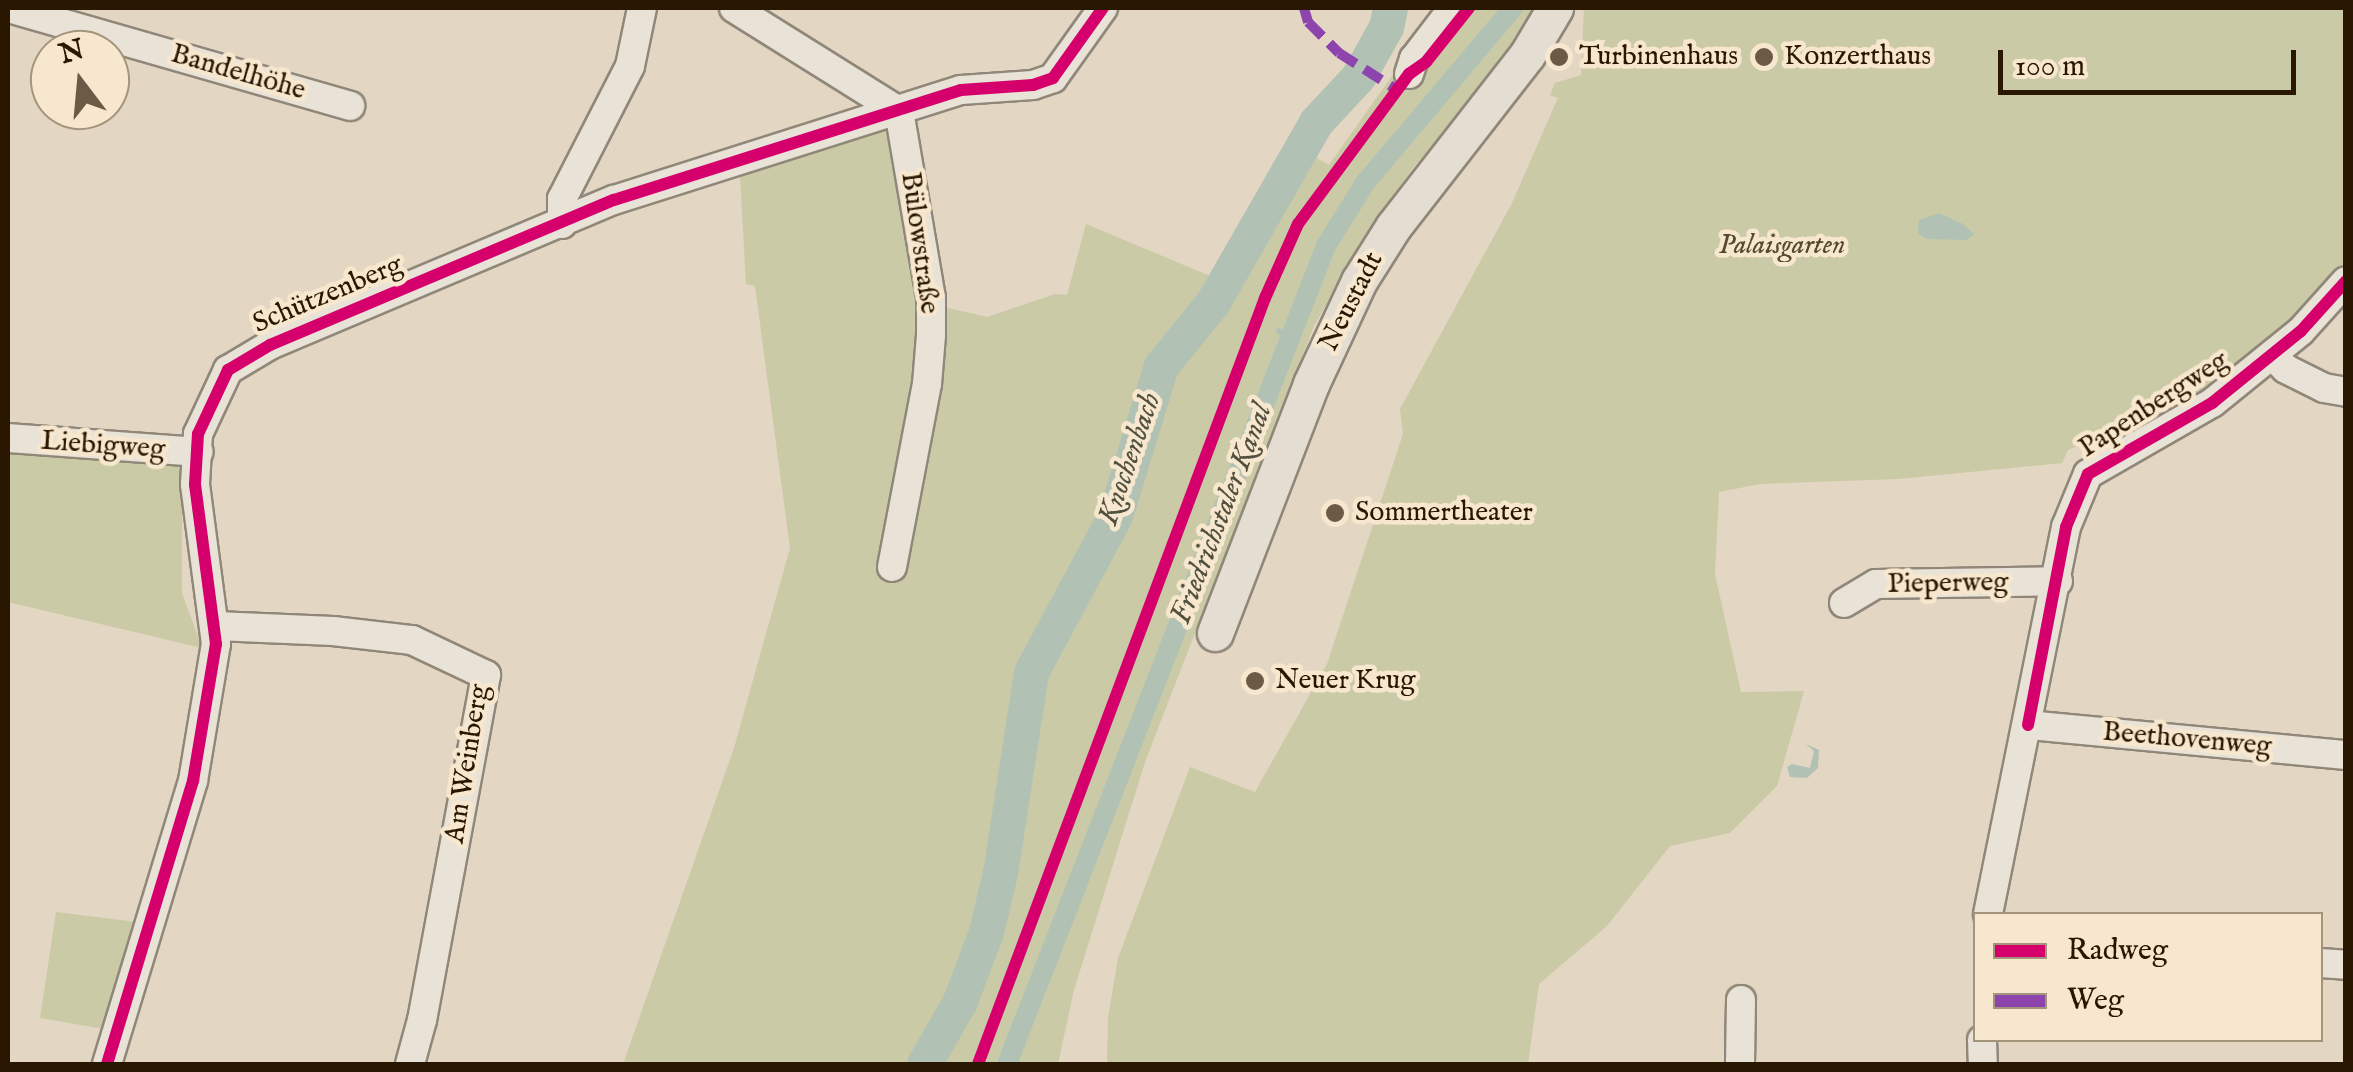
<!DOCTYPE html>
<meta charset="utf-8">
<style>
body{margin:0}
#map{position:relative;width:2353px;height:1072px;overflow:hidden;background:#e3d6c2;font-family:"IM FELL English",serif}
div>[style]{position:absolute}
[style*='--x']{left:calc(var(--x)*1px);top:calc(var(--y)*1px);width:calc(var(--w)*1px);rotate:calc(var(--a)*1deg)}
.green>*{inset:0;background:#cacaa6}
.water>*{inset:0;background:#b1c2b5}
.stream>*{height:6px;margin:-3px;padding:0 3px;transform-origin:3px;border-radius:3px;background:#b1c2b5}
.canal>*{height:20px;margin:-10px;padding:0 10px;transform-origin:10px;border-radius:10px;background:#b1c2b5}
.river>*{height:35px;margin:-17.5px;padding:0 17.5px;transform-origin:17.5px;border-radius:17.5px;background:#b1c2b5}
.roads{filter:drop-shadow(2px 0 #908779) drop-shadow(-2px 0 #908779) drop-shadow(0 2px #908779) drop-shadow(0 -2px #908779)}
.minor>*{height:28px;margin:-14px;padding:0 14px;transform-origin:14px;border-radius:14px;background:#e8e2d7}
.major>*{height:35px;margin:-17.5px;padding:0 17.5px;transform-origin:17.5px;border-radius:17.5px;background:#e4ddd1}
.quiet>*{height:10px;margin-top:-5px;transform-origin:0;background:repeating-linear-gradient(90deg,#8e44ad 0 20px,transparent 0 30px)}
.cycleway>*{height:12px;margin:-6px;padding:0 6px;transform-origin:6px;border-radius:6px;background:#d6006c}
.dots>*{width:28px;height:28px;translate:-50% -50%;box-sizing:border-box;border:5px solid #f6e7ce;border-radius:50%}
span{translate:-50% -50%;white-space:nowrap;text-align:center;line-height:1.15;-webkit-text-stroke:9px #f6e7ce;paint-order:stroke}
.poi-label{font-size:28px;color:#2a1701}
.left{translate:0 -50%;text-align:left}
.street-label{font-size:28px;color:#2a1701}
.park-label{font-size:28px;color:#544a2c;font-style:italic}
.water-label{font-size:30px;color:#52503e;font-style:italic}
.frame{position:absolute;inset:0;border:10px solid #2a1701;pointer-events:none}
.legend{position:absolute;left:1973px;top:912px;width:350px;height:130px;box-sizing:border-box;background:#f6e7ce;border:2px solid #a4947c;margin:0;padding:12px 18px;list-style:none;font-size:30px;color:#2a1701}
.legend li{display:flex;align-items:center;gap:20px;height:50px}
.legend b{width:50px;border:2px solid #a4947c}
.north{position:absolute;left:30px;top:30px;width:100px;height:100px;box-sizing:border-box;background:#f6e7ce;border:2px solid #a4947c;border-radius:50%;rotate:344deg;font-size:28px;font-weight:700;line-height:40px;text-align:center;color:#2a1701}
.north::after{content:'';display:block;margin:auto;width:35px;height:45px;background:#6b5a45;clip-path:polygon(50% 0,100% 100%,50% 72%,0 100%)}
.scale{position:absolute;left:1998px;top:50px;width:298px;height:45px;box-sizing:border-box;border:5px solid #2a1701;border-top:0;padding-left:12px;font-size:30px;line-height:35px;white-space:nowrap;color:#2a1701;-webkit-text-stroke:8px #f6e7ce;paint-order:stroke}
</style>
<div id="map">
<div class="green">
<div style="clip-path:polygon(1448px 8px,1537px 8px,1515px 49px,1413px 168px,1375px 220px,1314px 326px,1145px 762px,1074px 990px,1058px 1064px,623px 1064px,734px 748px,790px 548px,755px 286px,746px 284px,740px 175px,886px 127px,935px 305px,987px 317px,1055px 294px,1067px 295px,1086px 224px,1215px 278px,1224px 254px,1291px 144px,1329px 165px,1406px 56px)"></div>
<div style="clip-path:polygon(1584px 8px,2345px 8px,2345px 261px,2329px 289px,2211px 391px,2137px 433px,2097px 438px,2068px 450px,2062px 463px,1898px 479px,1760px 484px,1719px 492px,1715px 574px,1741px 692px,1804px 691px,1777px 786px,1730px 833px,1670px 846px,1607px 926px,1539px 984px,1528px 1064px,1107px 1064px,1108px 1018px,1118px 958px,1190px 767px,1255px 792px,1327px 664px,1403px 434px,1400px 409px,1512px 203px,1558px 98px,1550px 95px,1555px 83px,1581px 75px)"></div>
<div style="clip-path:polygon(8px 447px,182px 458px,182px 593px,202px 648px,8px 602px)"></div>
<div style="clip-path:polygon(56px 912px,145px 923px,110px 1030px,40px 1018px)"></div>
</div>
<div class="water">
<div style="clip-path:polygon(1939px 213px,1963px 224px,1974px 234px,1967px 240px,1926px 239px,1918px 233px,1919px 220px)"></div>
<div style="clip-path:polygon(1806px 744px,1819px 750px,1818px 768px,1807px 778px,1790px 777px,1787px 767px,1792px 764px,1810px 768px,1814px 751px)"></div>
</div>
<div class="stream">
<div style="--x:1279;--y:331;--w:10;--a:29"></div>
</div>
<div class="canal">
<div style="--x:1007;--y:1064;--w:878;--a:-68.7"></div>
<div style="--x:1326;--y:246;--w:74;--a:-58.2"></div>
<div style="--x:1365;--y:183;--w:229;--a:-49.8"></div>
</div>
<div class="river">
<div style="--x:924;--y:1064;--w:73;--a:-60.3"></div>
<div style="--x:960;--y:1001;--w:74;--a:-69.4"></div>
<div style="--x:986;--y:932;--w:61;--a:-76.7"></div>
<div style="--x:1000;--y:873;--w:203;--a:-81.2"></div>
<div style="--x:1031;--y:672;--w:177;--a:-61.7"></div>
<div style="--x:1115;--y:516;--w:157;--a:-73"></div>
<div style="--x:1161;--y:366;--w:82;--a:-50.9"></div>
<div style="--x:1213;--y:302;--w:207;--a:-60.2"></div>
<div style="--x:1316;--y:122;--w:62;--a:-47"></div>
<div style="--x:1358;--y:77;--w:57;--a:-60.8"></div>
<div style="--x:1386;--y:27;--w:19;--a:-78"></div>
</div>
<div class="roads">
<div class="minor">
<div style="--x:9;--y:8;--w:355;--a:16"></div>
<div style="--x:734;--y:8;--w:195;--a:32"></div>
<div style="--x:1409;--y:74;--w:16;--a:-72"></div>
<div style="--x:1414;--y:59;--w:64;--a:-52.6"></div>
<div style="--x:562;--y:224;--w:25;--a:-90"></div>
<div style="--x:562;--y:199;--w:149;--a:-62.9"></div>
<div style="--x:630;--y:66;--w:59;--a:-78.3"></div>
<div style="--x:2273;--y:356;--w:18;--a:45"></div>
<div style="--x:2286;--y:369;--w:42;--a:26.6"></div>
<div style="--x:2324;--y:388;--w:22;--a:10"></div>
<div style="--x:8;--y:438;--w:191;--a:4.2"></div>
<div style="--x:892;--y:567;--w:186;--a:-79.2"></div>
<div style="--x:927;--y:384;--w:49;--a:-85.3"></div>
<div style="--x:931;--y:335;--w:37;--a:-90"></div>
<div style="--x:931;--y:298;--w:190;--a:-99.7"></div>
<div style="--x:1844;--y:603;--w:37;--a:-31"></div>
<div style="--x:1876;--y:584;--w:182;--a:-0.9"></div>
<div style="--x:216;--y:626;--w:117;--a:2.4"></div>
<div style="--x:333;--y:631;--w:80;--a:6.5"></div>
<div style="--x:412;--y:640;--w:82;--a:25.3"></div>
<div style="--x:486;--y:675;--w:351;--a:100.5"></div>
<div style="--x:422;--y:1020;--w:46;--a:105.3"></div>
<div style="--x:2028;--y:725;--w:319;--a:5.4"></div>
<div style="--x:1988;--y:914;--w:395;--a:-78.6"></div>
<div style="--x:2066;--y:527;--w:57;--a:-67.5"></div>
<div style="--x:2088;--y:474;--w:143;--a:-29.8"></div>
<div style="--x:2212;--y:403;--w:114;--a:-39"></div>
<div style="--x:2301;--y:331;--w:67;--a:-48"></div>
<div style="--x:2320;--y:963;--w:26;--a:4"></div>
<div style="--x:1982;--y:1040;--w:24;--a:88"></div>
<div style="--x:107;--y:1064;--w:296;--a:-73.1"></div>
<div style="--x:193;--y:781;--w:139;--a:-80.5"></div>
<div style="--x:216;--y:644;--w:161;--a:-97.5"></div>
<div style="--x:195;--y:484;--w:50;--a:-86.6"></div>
<div style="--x:198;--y:434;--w:71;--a:-64.9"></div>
<div style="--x:228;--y:370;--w:49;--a:-30.8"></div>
<div style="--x:270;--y:345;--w:373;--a:-22.9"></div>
<div style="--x:614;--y:200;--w:364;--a:-17.6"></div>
<div style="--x:961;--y:90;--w:72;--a:-4"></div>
<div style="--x:1033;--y:85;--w:21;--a:-19"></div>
<div style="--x:1053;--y:78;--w:86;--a:-54.5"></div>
<div style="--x:1740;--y:1064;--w:64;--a:-89.1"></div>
</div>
<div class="major">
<div style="--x:1215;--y:633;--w:267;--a:-68.9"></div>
<div style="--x:1311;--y:384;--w:114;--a:-65"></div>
<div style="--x:1359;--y:281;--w:64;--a:-57.8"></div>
<div style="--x:1393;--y:227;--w:218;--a:-52.1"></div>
<div style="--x:1527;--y:55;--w:55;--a:-59.2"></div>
</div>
</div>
<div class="quiet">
<div style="--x:1304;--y:8;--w:15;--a:74"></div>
<div style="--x:1308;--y:22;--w:44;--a:45"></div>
<div style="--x:1339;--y:53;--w:69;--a:32.5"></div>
</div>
<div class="cycleway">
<div style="--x:2028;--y:725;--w:202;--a:-79.1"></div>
<div style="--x:2066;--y:527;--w:57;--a:-67.5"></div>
<div style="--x:2088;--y:474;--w:143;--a:-29.8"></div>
<div style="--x:2212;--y:403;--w:114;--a:-39"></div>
<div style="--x:2301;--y:331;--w:67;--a:-48"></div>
<div style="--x:107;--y:1064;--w:296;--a:-73.1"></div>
<div style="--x:193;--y:781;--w:139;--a:-80.5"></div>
<div style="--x:216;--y:644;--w:161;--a:-97.5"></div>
<div style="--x:195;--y:484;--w:50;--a:-86.6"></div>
<div style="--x:198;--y:434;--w:71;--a:-64.9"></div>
<div style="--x:228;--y:370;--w:49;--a:-30.8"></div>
<div style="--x:270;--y:345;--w:373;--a:-22.9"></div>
<div style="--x:614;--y:200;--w:364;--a:-17.6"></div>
<div style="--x:961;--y:90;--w:72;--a:-4"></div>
<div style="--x:1033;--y:85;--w:21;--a:-19"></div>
<div style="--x:1053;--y:78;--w:86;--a:-54.5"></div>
<div style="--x:978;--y:1064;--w:818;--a:-69.46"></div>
<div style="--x:1265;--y:298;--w:81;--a:-66"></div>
<div style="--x:1298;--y:224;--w:187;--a:-53.5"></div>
<div style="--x:1409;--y:74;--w:21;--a:-35"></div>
<div style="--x:1426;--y:62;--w:69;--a:-51.5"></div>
</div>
<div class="dots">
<div style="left:1559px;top:57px;background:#6b5a45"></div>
<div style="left:1764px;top:57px;background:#6b5a45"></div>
<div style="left:1335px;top:513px;background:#6b5a45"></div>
<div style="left:1255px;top:681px;background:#6b5a45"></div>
</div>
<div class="poi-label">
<span class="left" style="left:1579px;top:57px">Turbinenhaus</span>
<span class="left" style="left:1784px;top:57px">Konzerthaus</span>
<span class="left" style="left:1355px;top:513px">Sommertheater</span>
<span class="left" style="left:1275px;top:681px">Neuer Krug</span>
</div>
<div class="street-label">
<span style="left:238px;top:73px;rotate:16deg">Bandelhöhe</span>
<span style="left:919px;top:243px;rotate:82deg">Bülowstraße</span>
<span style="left:328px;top:295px;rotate:-23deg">Schützenberg</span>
<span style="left:1352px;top:302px;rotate:-63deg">Neustadt</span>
<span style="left:2154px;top:405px;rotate:-33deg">Papenbergweg</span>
<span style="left:103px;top:446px;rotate:4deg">Liebigweg</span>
<span style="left:1948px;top:584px;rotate:-1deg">Pieperweg</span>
<span style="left:2187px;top:740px;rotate:5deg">Beethovenweg</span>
<span style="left:468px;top:764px;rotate:-81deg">Am Weinberg</span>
</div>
<div class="park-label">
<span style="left:1782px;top:246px">Palaisgarten</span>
</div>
<div class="water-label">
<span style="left:1130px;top:459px;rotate:-71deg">Knochenbach</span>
<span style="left:1222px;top:514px;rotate:-69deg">Friedrichstaler Kanal</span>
</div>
<div class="frame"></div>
<ul class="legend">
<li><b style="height:12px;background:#d6006c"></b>Radweg</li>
<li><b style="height:12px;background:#8e44ad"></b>Weg</li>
</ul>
<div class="north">N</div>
<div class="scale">100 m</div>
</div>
